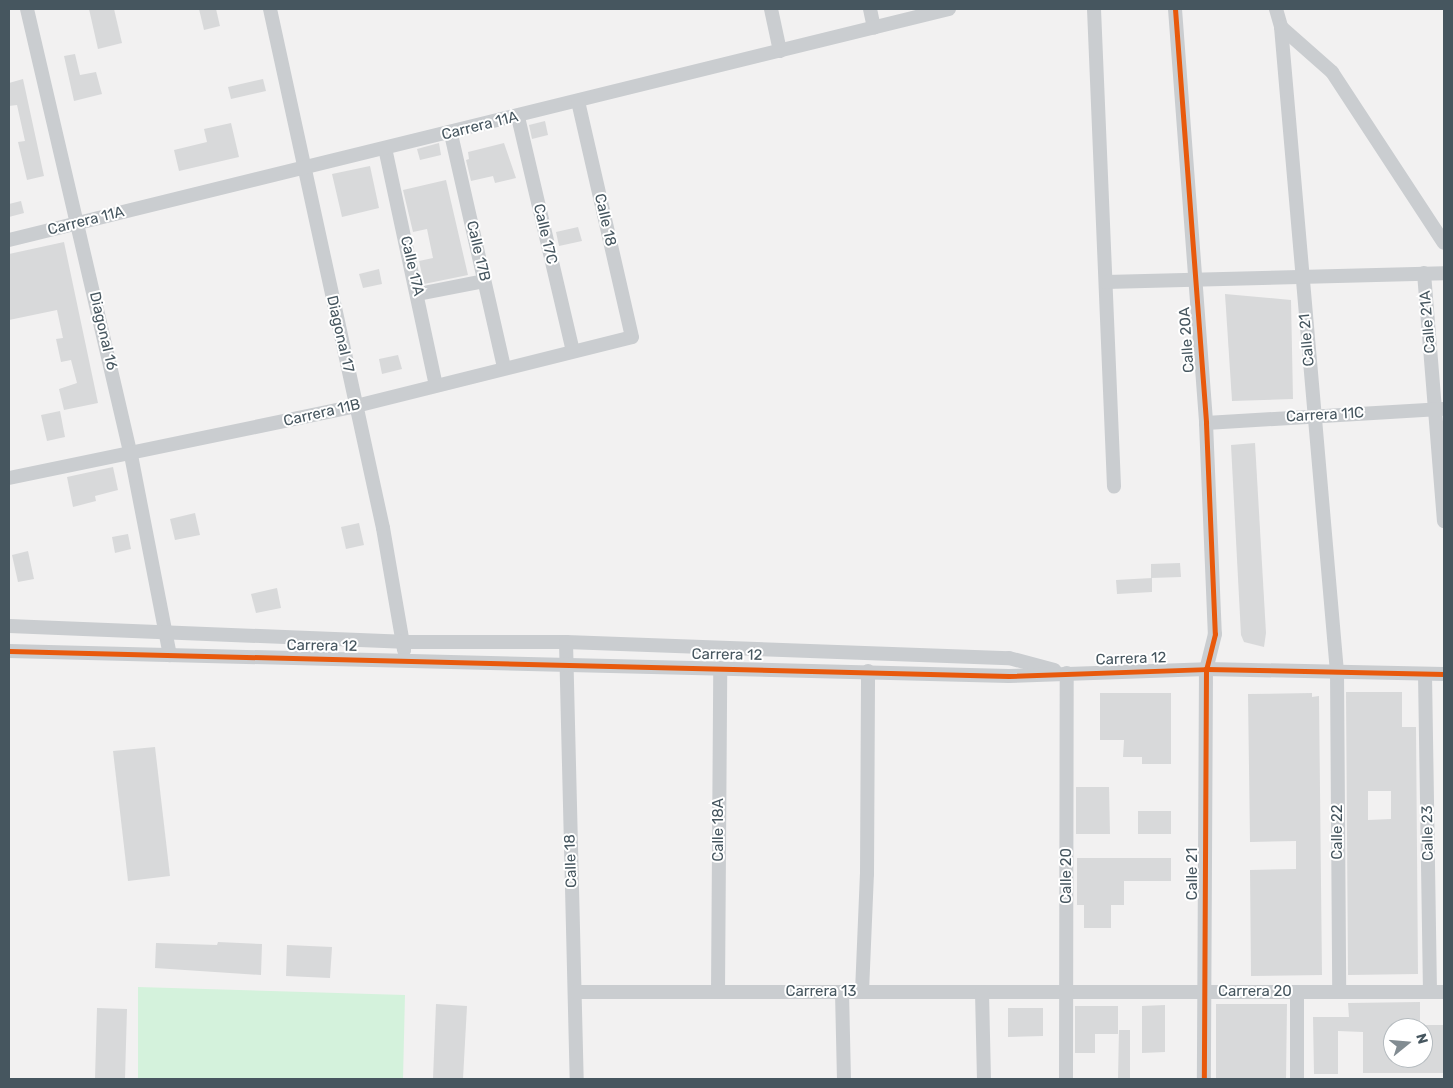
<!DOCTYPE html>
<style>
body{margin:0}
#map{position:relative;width:1453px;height:1088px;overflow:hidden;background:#f2f1f1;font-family:Rubik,sans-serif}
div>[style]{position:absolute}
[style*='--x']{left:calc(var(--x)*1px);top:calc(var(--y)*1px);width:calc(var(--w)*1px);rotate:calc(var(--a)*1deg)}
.green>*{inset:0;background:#d4f2dc}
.building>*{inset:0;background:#d8d9da}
.street>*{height:14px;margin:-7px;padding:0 7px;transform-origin:7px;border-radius:7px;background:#cacdd0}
.cycleway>*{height:5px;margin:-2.5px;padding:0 2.5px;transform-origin:2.5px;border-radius:2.5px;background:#e8590c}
span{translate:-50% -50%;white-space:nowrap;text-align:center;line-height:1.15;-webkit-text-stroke:4px #fff;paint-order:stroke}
.street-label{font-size:15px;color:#46565f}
.frame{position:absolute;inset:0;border:10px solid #46565f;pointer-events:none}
.north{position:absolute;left:1383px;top:1018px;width:50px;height:50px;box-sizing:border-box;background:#fff;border:1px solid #b5bbbf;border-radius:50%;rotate:73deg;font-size:14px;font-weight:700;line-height:20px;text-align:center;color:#46565f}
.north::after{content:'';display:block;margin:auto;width:18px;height:22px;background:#828c92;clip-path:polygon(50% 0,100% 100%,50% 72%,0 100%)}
</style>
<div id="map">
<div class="green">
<div style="clip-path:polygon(138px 987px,405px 995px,403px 1079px,138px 1079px)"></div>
</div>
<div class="building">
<div style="clip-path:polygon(89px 9px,114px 9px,122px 43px,98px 49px)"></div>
<div style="clip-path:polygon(199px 9px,216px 9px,220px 26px,204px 30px)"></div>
<div style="clip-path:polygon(75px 54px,80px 75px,96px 72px,102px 94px,74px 101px,64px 56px)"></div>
<div style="clip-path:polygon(23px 79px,44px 176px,27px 180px,18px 142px,25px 141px,17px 105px,9px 106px,9px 83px)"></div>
<div style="clip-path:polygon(263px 79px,266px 91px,231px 99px,228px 87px)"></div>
<div style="clip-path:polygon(545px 121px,548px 135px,532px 139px,529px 125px)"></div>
<div style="clip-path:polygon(231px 123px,239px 157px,179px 171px,174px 150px,207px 142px,204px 129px)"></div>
<div style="clip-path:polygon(439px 143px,441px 155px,420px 160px,417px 149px)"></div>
<div style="clip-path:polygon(504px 143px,516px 178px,495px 183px,493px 176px,471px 181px,466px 160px,469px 159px,468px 152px)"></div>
<div style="clip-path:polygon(370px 166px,379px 208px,342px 217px,332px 174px)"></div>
<div style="clip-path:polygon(446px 180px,468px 275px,424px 284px,419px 261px,433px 258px,427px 229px,413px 232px,403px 190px)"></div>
<div style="clip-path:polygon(21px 201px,24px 213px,9px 217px,9px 204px)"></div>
<div style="clip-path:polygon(578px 227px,582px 241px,559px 246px,556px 232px)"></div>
<div style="clip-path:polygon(64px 242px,98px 403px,64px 410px,59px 389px,77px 383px,71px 360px,61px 362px,56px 339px,63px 338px,57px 310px,9px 320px,9px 254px)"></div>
<div style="clip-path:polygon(379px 269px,382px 284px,363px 288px,359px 274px)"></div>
<div style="clip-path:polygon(1225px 294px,1291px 300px,1293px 399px,1232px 401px)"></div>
<div style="clip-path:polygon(398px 355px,402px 369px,382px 374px,379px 359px)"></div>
<div style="clip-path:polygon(60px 411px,65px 437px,47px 441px,41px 415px)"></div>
<div style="clip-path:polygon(1255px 443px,1266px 633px,1264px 647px,1244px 642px,1241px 635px,1231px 445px)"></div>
<div style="clip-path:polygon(113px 467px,118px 490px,95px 496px,96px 501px,73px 507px,67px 477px)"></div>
<div style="clip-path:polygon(195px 513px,200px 535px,175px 540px,170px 519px)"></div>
<div style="clip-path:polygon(359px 523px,364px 545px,346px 549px,341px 527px)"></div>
<div style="clip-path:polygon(128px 534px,131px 549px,115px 553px,112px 537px)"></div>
<div style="clip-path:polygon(28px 551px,34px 579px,18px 582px,12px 555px)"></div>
<div style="clip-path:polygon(1180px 563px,1181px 577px,1151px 578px,1151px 564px)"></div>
<div style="clip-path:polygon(1152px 578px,1152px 592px,1117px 594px,1116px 580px)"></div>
<div style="clip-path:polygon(277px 588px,281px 608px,256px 613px,251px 594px)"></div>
<div style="clip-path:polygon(evenodd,1346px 692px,1402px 692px,1402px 727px,1416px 727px,1418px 974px,1348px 975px,1346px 692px,1368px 791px,1391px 791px,1391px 819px,1368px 820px,1368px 791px)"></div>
<div style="clip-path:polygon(1100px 693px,1171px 693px,1171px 764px,1142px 764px,1142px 757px,1123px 757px,1124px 740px,1100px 740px)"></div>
<div style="clip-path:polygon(1312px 693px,1312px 697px,1319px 696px,1322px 975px,1251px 976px,1250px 870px,1296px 869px,1296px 841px,1250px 842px,1248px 694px)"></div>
<div style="clip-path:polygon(155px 747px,170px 876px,128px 881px,113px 751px)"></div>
<div style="clip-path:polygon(1076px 787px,1109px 787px,1110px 834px,1076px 834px)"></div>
<div style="clip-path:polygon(1138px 811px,1171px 811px,1171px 834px,1138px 834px)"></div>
<div style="clip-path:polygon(1077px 858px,1171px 858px,1171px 881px,1124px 881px,1124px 905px,1111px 905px,1111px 928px,1084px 928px,1084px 905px,1077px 905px)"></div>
<div style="clip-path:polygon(218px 942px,262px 944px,261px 975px,155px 968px,156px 943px,217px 945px)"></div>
<div style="clip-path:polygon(287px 945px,332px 947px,330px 978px,286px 976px)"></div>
<div style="clip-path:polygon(1420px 1002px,1420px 1026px,1393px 1026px,1393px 1058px,1423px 1058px,1423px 1025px,1444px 1025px,1444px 1073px,1363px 1073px,1363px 1032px,1338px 1031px,1338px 1074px,1314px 1074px,1313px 1017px,1349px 1017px,1348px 1003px)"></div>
<div style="clip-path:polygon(436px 1004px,467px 1006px,463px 1079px,433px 1079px)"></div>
<div style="clip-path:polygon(1216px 1004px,1287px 1004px,1286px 1079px,1216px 1079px)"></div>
<div style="clip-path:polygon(1165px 1005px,1165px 1052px,1142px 1053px,1142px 1006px)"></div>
<div style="clip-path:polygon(1075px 1006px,1118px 1006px,1118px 1034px,1095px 1034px,1095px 1053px,1075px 1053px)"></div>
<div style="clip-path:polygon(97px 1008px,127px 1009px,125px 1079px,95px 1079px)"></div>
<div style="clip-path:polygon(1008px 1008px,1043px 1008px,1043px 1036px,1008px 1037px)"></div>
<div style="clip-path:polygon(1119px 1030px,1130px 1030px,1130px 1079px,1118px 1079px)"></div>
</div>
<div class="street">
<div style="--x:27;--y:9;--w:458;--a:76.9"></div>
<div style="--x:131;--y:455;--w:204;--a:79"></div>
<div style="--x:270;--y:9;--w:531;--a:77.72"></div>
<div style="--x:383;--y:528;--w:124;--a:80.2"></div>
<div style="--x:771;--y:9;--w:43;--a:77.9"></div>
<div style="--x:870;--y:9;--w:19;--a:78"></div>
<div style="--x:1094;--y:9;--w:478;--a:87.6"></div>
<div style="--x:1175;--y:9;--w:415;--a:85.7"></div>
<div style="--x:1206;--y:423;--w:211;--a:87.6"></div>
<div style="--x:1215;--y:634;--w:36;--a:104"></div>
<div style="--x:1206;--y:669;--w:410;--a:90.3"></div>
<div style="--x:1276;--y:9;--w:19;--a:74"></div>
<div style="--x:1281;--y:27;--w:647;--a:85.04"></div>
<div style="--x:1337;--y:672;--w:320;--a:89.6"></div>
<div style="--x:1281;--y:27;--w:68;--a:41.4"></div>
<div style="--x:1332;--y:72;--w:204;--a:56.8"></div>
<div style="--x:518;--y:117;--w:240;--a:76.8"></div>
<div style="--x:451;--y:134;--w:240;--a:77.2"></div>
<div style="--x:385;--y:148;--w:242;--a:77.9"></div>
<div style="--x:9;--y:240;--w:968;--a:-13.81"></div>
<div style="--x:1424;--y:273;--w:249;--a:85.4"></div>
<div style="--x:1106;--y:282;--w:338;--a:-1.5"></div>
<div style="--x:418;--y:294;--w:67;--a:-11.1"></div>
<div style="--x:1206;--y:423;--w:238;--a:-3.4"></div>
<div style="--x:9;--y:478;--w:354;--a:-11.7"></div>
<div style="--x:356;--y:406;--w:284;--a:-14"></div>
<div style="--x:632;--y:337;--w:241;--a:-102.9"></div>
<div style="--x:9;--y:626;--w:394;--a:2.3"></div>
<div style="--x:403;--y:642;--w:163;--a:0"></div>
<div style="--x:566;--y:642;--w:443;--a:2.1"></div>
<div style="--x:1009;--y:658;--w:47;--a:14.9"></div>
<div style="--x:566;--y:642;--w:437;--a:88.6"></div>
<div style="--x:9;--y:651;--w:1000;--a:1.43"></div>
<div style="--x:1009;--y:676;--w:197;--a:-2"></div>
<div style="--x:1206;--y:669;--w:238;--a:1.2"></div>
<div style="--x:1425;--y:674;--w:318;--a:89.1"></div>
<div style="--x:575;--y:992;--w:869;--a:0"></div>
<div style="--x:718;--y:992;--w:324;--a:-89.6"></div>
<div style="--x:842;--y:992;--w:87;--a:88.7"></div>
<div style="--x:862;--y:992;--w:118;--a:-87.6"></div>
<div style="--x:867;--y:874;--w:203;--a:-89.7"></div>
<div style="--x:982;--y:992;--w:87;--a:88.7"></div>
<div style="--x:1066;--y:1079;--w:406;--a:-89.9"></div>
<div style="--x:1297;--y:1079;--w:87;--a:-90"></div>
</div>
<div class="cycleway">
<div style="--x:1175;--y:9;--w:415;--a:85.7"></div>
<div style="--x:1206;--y:423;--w:211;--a:87.6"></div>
<div style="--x:1215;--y:634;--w:36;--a:104"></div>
<div style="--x:1206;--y:669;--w:410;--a:90.3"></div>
<div style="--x:9;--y:651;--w:1000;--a:1.43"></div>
<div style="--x:1009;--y:676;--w:197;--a:-2"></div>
<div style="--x:1206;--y:669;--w:238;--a:1.2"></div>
</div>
<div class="street-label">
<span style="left:480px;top:126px;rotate:-14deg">Carrera 11A</span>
<span style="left:605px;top:220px;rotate:77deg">Calle 18</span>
<span style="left:86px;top:221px;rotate:-14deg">Carrera 11A</span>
<span style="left:545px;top:234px;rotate:77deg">Calle 17C</span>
<span style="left:478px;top:251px;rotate:77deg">Calle 17B</span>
<span style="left:412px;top:266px;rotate:77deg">Calle 17A</span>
<span style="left:1428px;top:322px;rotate:-95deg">Calle 21A</span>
<span style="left:103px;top:331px;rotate:77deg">Diagonal 16</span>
<span style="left:340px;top:334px;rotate:77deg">Diagonal 17</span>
<span style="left:1187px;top:340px;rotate:-94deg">Calle 20A</span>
<span style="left:1307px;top:340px;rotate:-95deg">Calle 21</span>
<span style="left:322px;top:413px;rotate:-13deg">Carrera 11B</span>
<span style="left:1325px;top:415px;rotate:-3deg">Carrera 11C</span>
<span style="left:322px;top:646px;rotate:1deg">Carrera 12</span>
<span style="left:727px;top:655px;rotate:1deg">Carrera 12</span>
<span style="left:1131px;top:659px;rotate:-2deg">Carrera 12</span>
<span style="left:719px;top:830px;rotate:-90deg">Calle 18A</span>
<span style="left:1338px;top:832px;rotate:-90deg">Calle 22</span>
<span style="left:1428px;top:833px;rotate:-91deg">Calle 23</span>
<span style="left:571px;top:861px;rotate:-92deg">Calle 18</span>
<span style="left:1193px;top:874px;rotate:-90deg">Calle 21</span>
<span style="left:1067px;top:876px;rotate:-90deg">Calle 20</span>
<span style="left:821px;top:992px">Carrera 13</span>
<span style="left:1255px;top:992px">Carrera 20</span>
</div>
<div class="frame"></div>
<div class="north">N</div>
</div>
